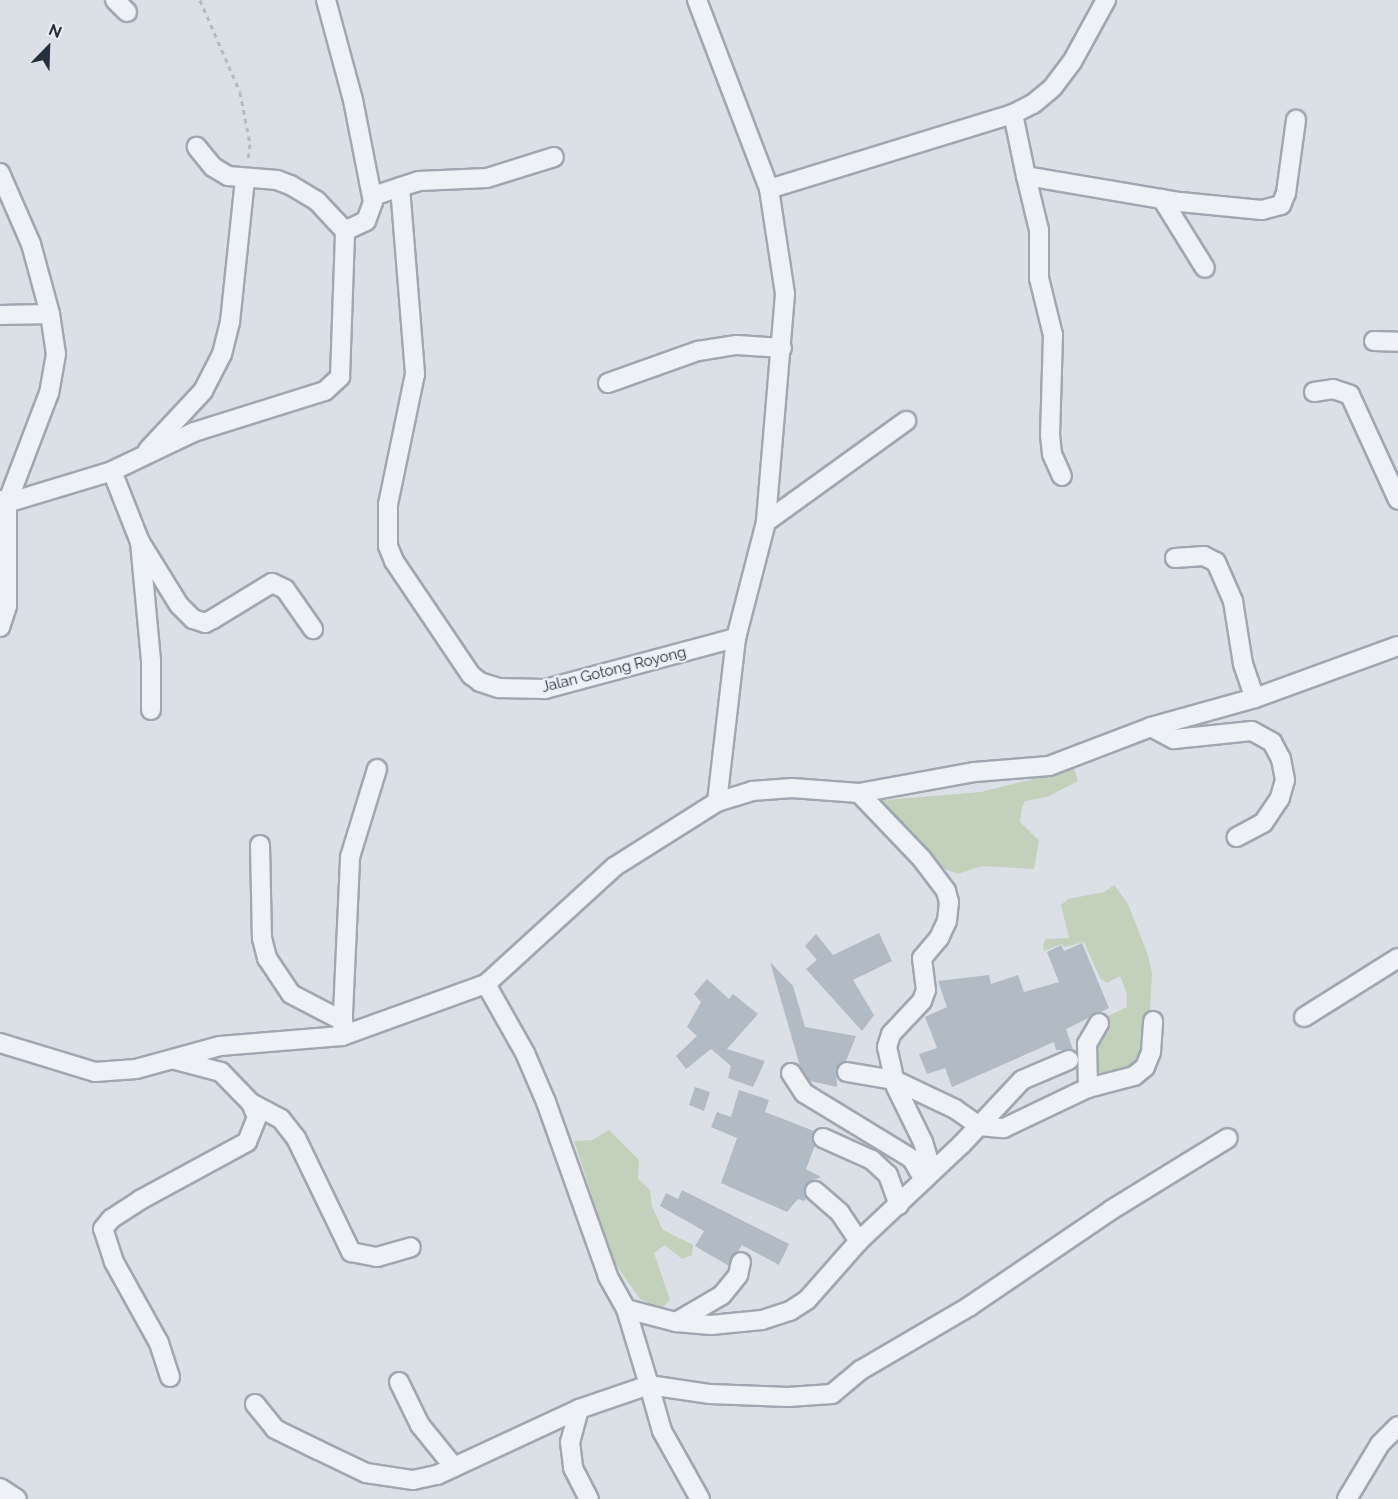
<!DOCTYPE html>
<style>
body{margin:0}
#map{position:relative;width:1398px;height:1499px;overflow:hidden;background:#dbe0e6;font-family:Raleway,sans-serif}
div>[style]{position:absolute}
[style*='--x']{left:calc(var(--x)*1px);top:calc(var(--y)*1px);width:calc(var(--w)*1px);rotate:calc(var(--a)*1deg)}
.green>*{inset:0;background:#c3d0bc}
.building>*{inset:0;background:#b2bac3}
.path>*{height:3px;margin-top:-1.5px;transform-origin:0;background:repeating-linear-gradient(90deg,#b6bbc1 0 4.5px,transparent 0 9px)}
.roads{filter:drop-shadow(2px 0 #a1a7b0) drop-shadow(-2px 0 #a1a7b0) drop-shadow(0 2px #a1a7b0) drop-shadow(0 -2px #a1a7b0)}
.minor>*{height:18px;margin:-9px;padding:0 9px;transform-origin:9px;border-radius:9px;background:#eef1f5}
span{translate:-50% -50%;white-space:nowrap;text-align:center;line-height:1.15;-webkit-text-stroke:4.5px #eaeff4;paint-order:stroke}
.street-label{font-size:15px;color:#252f3d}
.north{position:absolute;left:18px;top:18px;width:60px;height:60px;-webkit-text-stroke:4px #eaeff4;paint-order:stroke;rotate:23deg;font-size:16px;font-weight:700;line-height:24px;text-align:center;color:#252f3d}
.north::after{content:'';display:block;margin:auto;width:21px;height:27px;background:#252f3d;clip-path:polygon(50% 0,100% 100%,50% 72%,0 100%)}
</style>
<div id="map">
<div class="green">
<div style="clip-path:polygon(1073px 764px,1078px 781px,1047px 797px,1025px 801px,1022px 807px,1020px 822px,1039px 841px,1034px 869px,982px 866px,958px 874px,937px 866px,873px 801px,981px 792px,1045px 776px)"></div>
<div style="clip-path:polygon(1114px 885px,1128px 904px,1148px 955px,1152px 973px,1149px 1029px,1137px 1070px,1097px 1082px,1090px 1055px,1102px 1019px,1127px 1007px,1127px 994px,1120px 976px,1107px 983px,1100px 978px,1084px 942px,1065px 947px,1061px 944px,1044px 951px,1043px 945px,1046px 939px,1069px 938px,1061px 905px,1068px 899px,1104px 892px)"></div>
<div style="clip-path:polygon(609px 1130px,639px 1160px,638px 1179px,650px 1190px,652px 1207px,663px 1230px,693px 1245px,692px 1255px,682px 1259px,665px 1245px,654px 1253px,670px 1300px,661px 1309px,640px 1299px,614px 1262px,574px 1141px,592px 1140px)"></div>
</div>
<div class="building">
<div style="clip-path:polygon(879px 933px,892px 961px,853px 980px,874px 1015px,862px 1031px,806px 969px,817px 960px,805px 946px,816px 934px,833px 955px)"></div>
<div style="clip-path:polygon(1082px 943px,1109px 1008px,1066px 1029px,1073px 1050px,1056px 1050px,1054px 1042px,952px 1087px,945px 1068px,927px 1074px,919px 1054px,937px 1048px,925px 1017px,947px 1007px,938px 981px,989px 975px,991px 984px,1018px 975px,1024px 992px,1059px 982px,1047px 952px,1061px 945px,1064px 951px)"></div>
<div style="clip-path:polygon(770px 962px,793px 986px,805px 1027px,856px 1036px,846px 1061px,836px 1070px,837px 1087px,810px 1081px,800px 1066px)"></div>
<div style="clip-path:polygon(707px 979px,729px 999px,733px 994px,758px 1014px,727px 1049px,765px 1061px,753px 1087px,728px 1078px,731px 1066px,711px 1049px,686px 1069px,676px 1056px,697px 1036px,687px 1027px,701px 1002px,694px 994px)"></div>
<div style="clip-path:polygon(695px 1087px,710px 1092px,704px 1111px,689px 1105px)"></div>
<div style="clip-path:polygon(739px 1090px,769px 1100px,765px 1112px,814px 1131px,815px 1145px,806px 1169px,821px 1177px,807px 1183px,806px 1198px,804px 1201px,798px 1199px,787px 1212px,721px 1183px,737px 1138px,711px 1127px,717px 1112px,731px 1117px)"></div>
<div style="clip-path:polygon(682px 1190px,789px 1244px,779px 1265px,742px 1245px,729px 1266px,695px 1246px,704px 1231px,660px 1206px,666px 1193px,678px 1199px)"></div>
</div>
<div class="path">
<div style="--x:200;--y:0;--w:100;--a:66.5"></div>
<div style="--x:240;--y:92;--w:53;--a:79.1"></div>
<div style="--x:250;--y:144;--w:16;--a:97"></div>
</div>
<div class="roads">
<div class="minor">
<div style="--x:115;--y:0;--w:17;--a:45"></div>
<div style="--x:326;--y:0;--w:104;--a:74.9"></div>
<div style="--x:353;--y:100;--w:104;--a:78.9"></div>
<div style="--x:373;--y:202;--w:20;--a:110"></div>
<div style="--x:366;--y:221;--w:23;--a:155"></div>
<div style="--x:697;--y:0;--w:202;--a:69.1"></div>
<div style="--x:769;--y:189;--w:106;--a:81.3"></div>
<div style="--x:785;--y:294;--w:229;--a:94.8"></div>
<div style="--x:766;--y:522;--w:120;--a:104.5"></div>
<div style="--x:736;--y:638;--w:165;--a:96.6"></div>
<div style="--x:1013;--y:114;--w:22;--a:-27"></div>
<div style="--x:1033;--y:104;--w:26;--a:-40"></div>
<div style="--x:1053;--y:87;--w:31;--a:-53"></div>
<div style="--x:1072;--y:62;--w:71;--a:-61.3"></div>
<div style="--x:0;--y:173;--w:77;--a:66.4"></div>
<div style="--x:31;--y:244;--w:73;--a:74.8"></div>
<div style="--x:50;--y:314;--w:40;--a:81.5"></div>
<div style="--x:56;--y:354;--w:40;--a:100"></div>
<div style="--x:49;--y:393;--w:118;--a:110.9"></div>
<div style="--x:7;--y:503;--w:103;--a:90"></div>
<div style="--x:7;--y:606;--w:22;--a:108"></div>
<div style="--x:1026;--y:176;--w:56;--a:76.5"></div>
<div style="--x:1039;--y:230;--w:48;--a:90"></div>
<div style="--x:1039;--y:278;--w:59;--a:76.2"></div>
<div style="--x:1053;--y:335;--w:100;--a:91.7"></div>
<div style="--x:1050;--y:435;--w:19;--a:84"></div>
<div style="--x:1052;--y:454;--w:24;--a:66"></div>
<div style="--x:400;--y:187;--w:188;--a:85.4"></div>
<div style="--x:415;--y:374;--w:133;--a:101.7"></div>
<div style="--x:388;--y:504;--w:42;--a:90"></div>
<div style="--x:388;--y:546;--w:16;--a:68"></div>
<div style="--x:394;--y:561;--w:138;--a:56"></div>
<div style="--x:471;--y:675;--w:11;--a:38"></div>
<div style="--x:480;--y:682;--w:20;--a:18"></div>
<div style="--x:499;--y:688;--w:46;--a:1.2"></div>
<div style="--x:545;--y:689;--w:198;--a:-15"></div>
<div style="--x:769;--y:189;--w:255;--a:-17.1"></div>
<div style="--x:1013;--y:114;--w:63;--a:78.2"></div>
<div style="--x:1026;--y:176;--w:156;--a:9.6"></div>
<div style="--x:1180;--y:202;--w:82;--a:5.6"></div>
<div style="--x:1262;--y:210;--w:20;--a:-15"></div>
<div style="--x:1281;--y:205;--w:13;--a:-67"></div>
<div style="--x:1286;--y:193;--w:74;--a:-82.2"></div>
<div style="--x:373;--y:196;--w:48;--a:-18.1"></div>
<div style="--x:419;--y:181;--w:68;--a:-2.5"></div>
<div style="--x:487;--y:178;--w:70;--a:-17.4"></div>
<div style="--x:1162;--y:199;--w:81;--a:58.1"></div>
<div style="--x:0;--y:315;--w:50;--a:-1.1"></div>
<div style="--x:1374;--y:341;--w:24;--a:2"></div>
<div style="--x:608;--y:383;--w:96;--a:-19.6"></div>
<div style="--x:698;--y:351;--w:39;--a:-9"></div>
<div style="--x:737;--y:345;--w:45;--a:3.8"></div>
<div style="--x:1314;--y:392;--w:19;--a:-9"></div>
<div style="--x:1333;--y:389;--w:18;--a:19"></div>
<div style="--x:1350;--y:395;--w:115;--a:65.4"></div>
<div style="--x:148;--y:450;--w:81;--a:-47"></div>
<div style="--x:203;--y:391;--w:42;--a:-62.8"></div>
<div style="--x:222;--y:354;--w:33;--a:-76"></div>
<div style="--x:230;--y:322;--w:143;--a:-84"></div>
<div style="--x:112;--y:471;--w:76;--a:68.5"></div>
<div style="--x:140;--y:542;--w:119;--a:84.7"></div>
<div style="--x:151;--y:660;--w:50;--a:90"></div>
<div style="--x:0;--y:500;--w:8;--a:23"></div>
<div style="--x:7;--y:503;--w:110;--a:-16.9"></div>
<div style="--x:112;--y:471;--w:91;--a:-25.4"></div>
<div style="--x:194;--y:432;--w:137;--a:-17.4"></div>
<div style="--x:325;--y:391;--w:21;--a:-43"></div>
<div style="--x:340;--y:377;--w:146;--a:-88"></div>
<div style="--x:345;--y:231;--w:41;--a:-133"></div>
<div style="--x:317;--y:201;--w:31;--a:-149"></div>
<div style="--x:290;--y:185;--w:14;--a:-159"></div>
<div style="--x:277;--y:180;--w:49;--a:-175.3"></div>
<div style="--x:228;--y:176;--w:17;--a:-149"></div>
<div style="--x:213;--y:167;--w:26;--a:-129"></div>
<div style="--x:766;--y:522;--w:173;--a:-35.8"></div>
<div style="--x:140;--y:542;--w:74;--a:58.2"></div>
<div style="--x:179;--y:605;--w:20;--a:45"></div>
<div style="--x:193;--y:619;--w:13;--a:18"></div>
<div style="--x:205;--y:623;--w:9;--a:-27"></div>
<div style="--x:213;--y:619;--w:69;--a:-31.4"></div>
<div style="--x:272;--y:583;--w:14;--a:25"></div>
<div style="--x:285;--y:589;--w:49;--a:55"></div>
<div style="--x:1175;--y:558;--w:29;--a:-4"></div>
<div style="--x:1204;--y:556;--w:13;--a:27"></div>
<div style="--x:1216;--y:562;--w:43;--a:66.4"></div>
<div style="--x:1233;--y:601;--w:64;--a:81"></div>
<div style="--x:1243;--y:664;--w:36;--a:71"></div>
<div style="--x:1151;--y:727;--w:26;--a:28"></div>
<div style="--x:1174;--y:739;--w:78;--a:-5.9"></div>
<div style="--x:1252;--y:731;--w:23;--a:29"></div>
<div style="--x:1272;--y:742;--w:19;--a:62"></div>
<div style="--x:1281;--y:759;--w:21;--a:79"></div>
<div style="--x:1285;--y:780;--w:19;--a:106"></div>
<div style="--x:1280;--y:798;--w:30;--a:124"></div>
<div style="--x:1263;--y:823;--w:30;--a:152"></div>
<div style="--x:859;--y:793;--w:91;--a:46.3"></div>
<div style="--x:922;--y:859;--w:40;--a:53"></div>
<div style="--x:946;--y:891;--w:11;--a:75"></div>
<div style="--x:949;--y:902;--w:19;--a:96"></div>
<div style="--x:947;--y:921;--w:19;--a:115"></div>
<div style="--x:939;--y:938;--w:26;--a:130"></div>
<div style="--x:922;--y:958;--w:32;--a:83"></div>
<div style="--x:926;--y:990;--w:12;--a:110"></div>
<div style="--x:922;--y:1001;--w:45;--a:133.2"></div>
<div style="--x:891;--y:1034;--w:14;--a:107"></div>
<div style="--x:887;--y:1047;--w:41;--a:77.3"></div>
<div style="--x:896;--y:1087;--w:61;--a:63.9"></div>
<div style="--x:923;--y:1142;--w:31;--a:73"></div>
<div style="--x:260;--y:845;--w:93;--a:88.8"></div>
<div style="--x:262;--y:938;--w:21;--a:76"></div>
<div style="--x:267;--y:958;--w:43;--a:56.3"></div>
<div style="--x:291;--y:994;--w:59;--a:27.4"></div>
<div style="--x:1304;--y:1017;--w:111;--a:-32.1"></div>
<div style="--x:342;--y:1036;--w:179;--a:-87.4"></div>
<div style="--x:350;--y:857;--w:92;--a:-72.9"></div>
<div style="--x:0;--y:1043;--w:99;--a:17"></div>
<div style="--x:95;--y:1072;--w:41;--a:-4.2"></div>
<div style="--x:136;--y:1069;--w:87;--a:-15.3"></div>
<div style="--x:220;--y:1046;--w:122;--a:-4.7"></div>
<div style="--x:342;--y:1036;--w:153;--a:-19.9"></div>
<div style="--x:486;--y:984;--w:173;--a:-42.4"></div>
<div style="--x:614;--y:867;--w:122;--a:-32.3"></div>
<div style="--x:717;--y:802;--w:37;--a:-17"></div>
<div style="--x:752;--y:791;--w:40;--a:-4.3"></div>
<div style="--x:792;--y:788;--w:67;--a:4.3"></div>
<div style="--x:859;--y:793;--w:118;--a:-10.3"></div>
<div style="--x:975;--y:772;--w:74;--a:-4.6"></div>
<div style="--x:1049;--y:766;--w:109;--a:-20.9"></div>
<div style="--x:1151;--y:727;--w:108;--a:-15.6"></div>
<div style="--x:1255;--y:698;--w:152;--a:-20"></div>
<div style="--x:847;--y:1072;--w:48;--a:9.7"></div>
<div style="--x:894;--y:1080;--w:68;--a:25.4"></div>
<div style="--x:955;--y:1109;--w:29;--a:35"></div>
<div style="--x:979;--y:1126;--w:25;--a:5"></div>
<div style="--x:1004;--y:1128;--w:93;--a:-25.5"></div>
<div style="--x:1088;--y:1088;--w:48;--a:-14.6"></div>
<div style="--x:1134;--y:1076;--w:14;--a:-39"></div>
<div style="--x:1145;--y:1067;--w:16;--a:-68"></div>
<div style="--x:1151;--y:1052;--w:31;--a:-86"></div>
<div style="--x:791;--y:1073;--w:24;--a:57"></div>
<div style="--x:804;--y:1093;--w:127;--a:31.4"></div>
<div style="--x:912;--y:1159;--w:24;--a:60"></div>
<div style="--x:1088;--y:1088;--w:44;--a:-91.3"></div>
<div style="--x:1087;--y:1044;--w:24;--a:-60"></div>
<div style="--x:251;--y:1103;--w:34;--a:28"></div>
<div style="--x:281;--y:1119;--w:24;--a:52"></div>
<div style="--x:296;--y:1138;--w:127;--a:64.2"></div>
<div style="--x:351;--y:1252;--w:26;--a:11"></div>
<div style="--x:377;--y:1257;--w:35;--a:-16"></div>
<div style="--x:823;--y:1138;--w:54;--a:24.2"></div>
<div style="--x:872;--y:1160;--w:22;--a:43"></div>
<div style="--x:888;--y:1175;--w:32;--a:70"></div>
<div style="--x:815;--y:1191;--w:33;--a:41"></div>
<div style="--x:840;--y:1213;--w:34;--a:56"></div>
<div style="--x:626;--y:1309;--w:52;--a:14.6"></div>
<div style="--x:676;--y:1322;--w:35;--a:5"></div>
<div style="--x:711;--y:1325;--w:51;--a:-5.6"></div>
<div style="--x:762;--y:1320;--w:29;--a:-18"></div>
<div style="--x:790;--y:1311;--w:20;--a:-33"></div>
<div style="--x:807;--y:1300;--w:79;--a:-48.6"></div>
<div style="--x:859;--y:1241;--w:140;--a:-43.3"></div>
<div style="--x:961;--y:1145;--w:89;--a:-46.8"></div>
<div style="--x:1022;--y:1080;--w:51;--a:-23.1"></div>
<div style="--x:676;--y:1322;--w:53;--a:-30.4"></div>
<div style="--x:722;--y:1295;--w:26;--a:-51"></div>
<div style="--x:738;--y:1275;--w:13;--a:-77"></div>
<div style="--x:170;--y:1377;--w:36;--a:-108"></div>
<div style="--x:159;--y:1343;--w:93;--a:-119.1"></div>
<div style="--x:114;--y:1262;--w:35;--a:-108"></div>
<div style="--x:103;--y:1229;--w:13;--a:-51"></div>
<div style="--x:111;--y:1219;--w:35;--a:-33"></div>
<div style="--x:140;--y:1200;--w:122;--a:-28.5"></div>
<div style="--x:247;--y:1142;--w:27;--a:-68"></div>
<div style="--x:257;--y:1117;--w:15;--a:-113"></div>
<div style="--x:251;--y:1103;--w:43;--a:-134.1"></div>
<div style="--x:221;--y:1072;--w:48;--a:-165.4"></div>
<div style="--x:399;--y:1382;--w:48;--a:64"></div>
<div style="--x:420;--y:1425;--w:54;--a:51"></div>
<div style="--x:255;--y:1404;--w:32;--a:51"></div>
<div style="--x:275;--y:1429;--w:48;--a:26"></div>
<div style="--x:318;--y:1450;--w:53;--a:25.6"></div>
<div style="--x:366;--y:1473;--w:48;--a:8.5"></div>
<div style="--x:413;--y:1480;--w:25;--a:-12"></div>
<div style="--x:437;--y:1475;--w:157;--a:-24.9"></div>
<div style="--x:579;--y:1409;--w:74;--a:-18.9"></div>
<div style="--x:649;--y:1385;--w:79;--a:-106.8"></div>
<div style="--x:626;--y:1309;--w:38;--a:-119"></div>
<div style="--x:608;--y:1276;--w:185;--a:-109.6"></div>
<div style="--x:546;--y:1102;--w:53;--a:-113.2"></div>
<div style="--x:525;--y:1053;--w:79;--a:-119.5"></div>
<div style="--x:579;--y:1409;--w:34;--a:105"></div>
<div style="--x:570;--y:1442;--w:26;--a:83"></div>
<div style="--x:573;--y:1468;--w:35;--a:63"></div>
<div style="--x:0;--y:1488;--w:20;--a:33"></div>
<div style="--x:700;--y:1499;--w:78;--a:-119.2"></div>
<div style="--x:662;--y:1431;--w:48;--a:-105.8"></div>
<div style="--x:649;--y:1385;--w:62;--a:8.4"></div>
<div style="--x:710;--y:1394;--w:78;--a:2.2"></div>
<div style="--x:788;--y:1397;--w:44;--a:-3.9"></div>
<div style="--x:832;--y:1394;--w:38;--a:-40"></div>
<div style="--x:861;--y:1370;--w:126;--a:-30.4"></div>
<div style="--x:970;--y:1306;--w:171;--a:-34.2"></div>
<div style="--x:1111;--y:1210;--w:137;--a:-31.6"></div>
<div style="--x:1347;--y:1499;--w:64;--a:-59"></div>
<div style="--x:1380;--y:1444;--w:25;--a:-45"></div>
</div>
</div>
<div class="street-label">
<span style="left:614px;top:670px;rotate:-14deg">Jalan Gotong Royong</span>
</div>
<div class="north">N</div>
</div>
